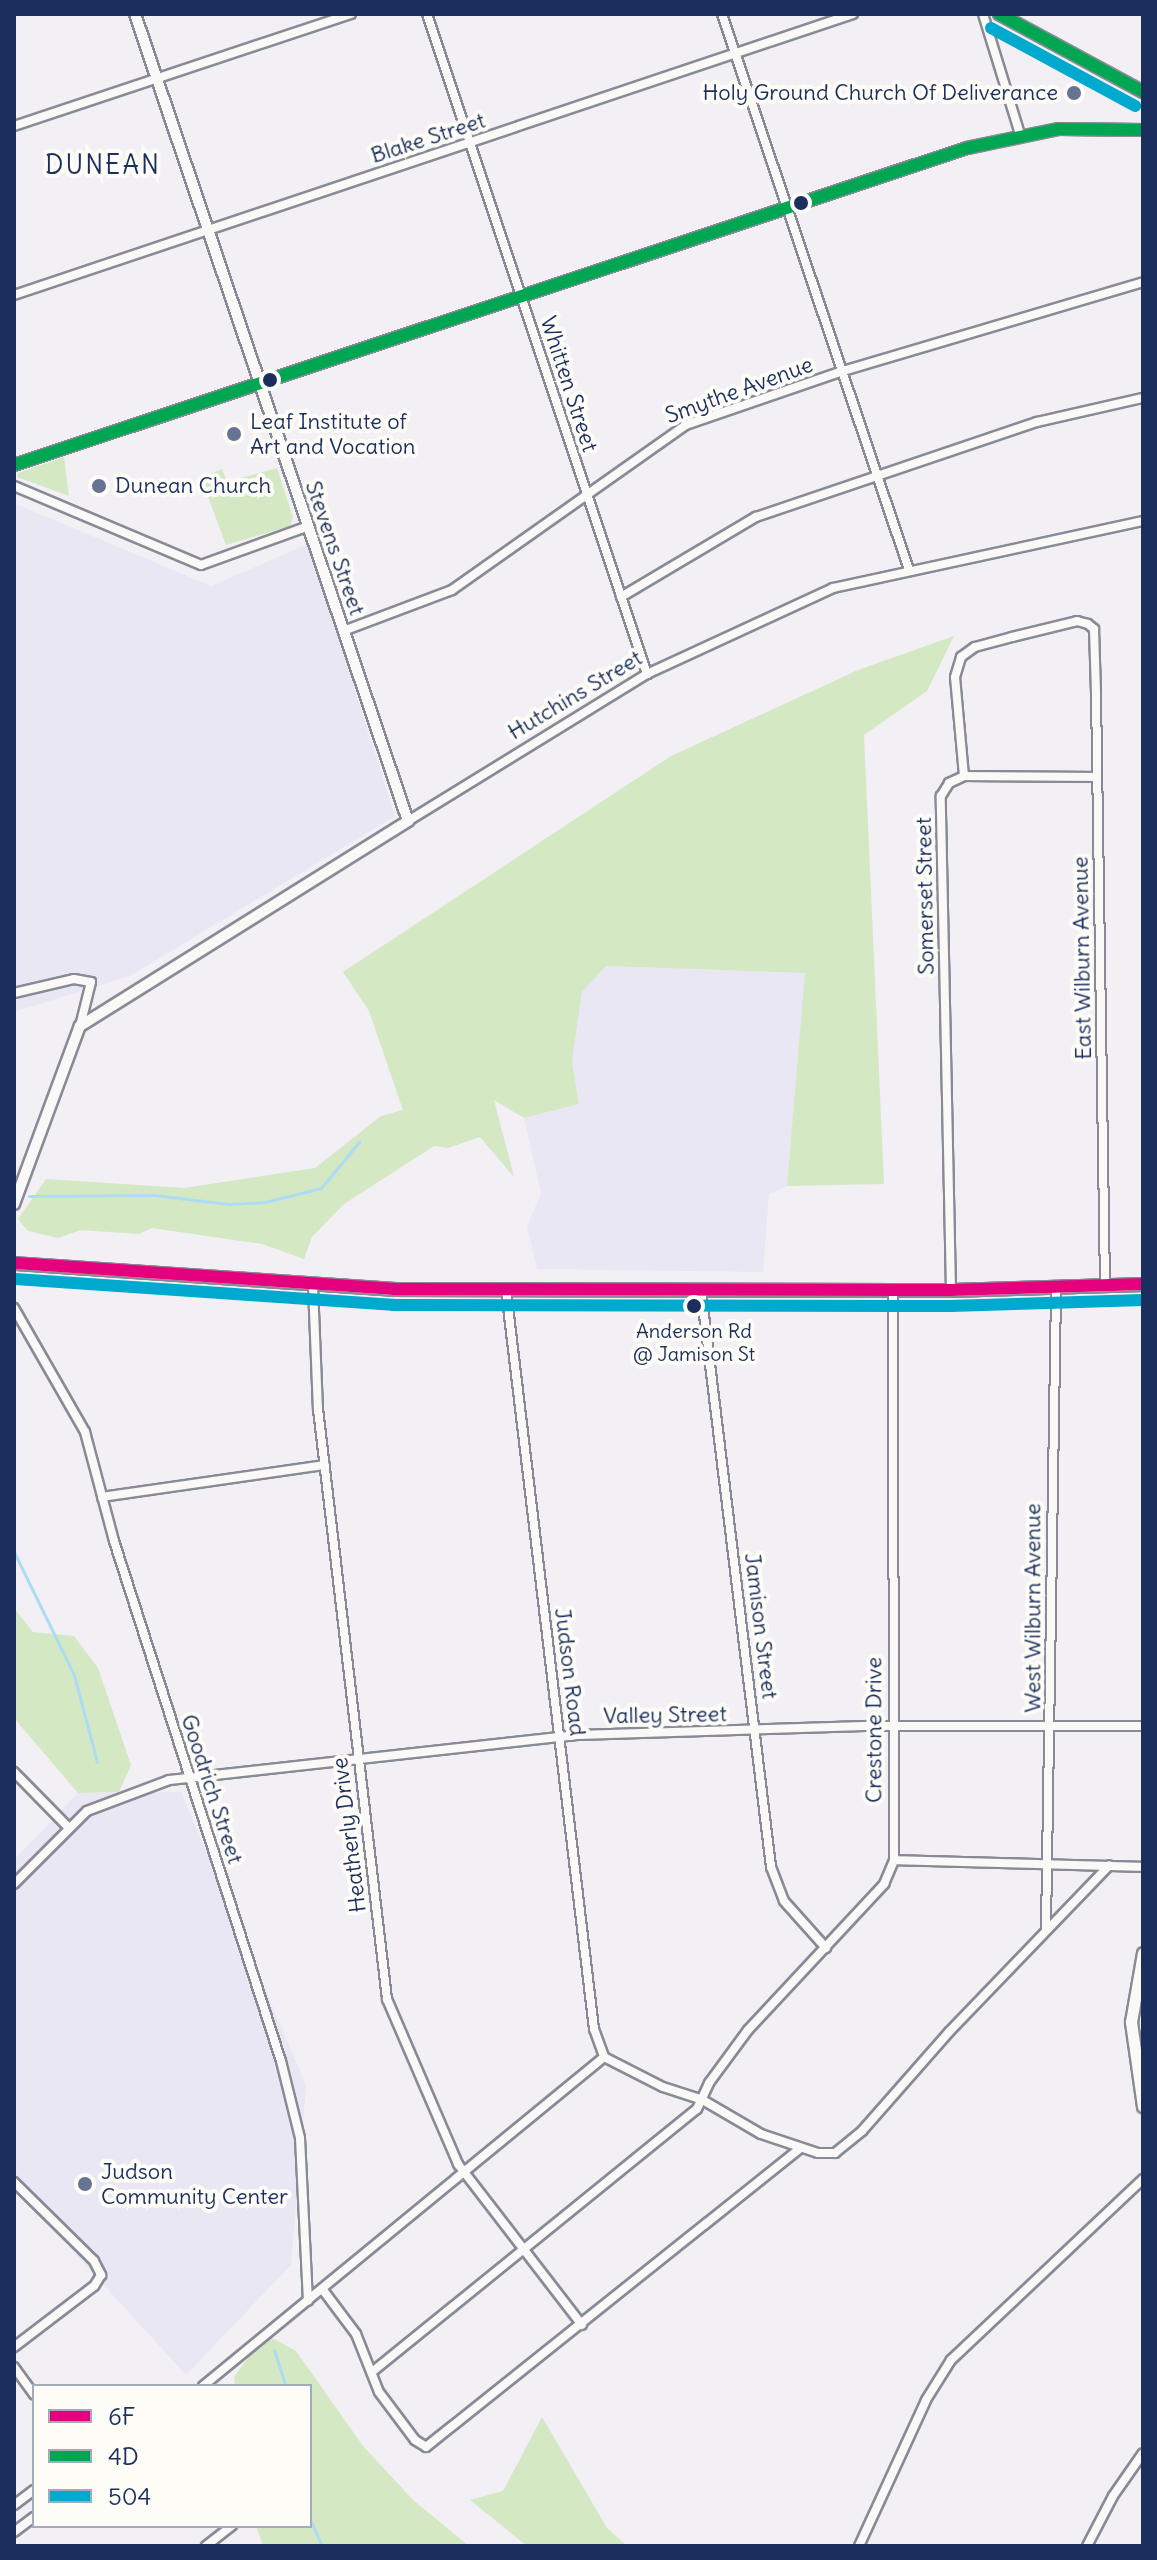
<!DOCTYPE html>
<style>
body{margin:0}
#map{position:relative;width:1157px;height:2560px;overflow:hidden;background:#f2f0f4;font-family:Delius,sans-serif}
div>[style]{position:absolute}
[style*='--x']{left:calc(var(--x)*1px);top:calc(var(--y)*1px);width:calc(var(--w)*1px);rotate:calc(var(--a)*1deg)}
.built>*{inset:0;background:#e9e7f3}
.green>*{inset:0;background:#d4e8c3}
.stream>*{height:3px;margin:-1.5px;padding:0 1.5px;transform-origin:1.5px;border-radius:1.5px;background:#addcf2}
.roads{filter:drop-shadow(2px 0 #888b95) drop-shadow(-2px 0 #888b95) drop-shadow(0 2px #888b95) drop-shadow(0 -2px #888b95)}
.minor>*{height:8px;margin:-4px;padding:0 4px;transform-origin:4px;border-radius:4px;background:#faf9f8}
.tertiary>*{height:10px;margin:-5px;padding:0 5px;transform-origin:5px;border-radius:5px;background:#faf9f8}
.secondary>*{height:11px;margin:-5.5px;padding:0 5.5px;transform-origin:5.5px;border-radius:5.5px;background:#faf9f8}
.bus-1>*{height:12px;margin:-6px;padding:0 6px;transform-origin:6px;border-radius:6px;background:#e5007d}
.bus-2>*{height:12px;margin:-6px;padding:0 6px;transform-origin:6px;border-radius:6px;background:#00a651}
.bus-3>*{height:12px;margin:-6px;padding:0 6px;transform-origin:6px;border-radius:6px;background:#00a9ce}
.dots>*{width:22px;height:22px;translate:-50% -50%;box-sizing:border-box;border:4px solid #fdfcf7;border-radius:50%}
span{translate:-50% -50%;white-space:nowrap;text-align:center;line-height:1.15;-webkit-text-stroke:8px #fdfcf7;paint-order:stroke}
.bus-label{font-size:20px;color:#1b2f5e}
.poi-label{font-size:22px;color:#1b2f5e}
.right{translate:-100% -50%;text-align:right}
.left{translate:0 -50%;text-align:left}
.street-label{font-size:22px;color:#1b2f5e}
.quarter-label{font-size:26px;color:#1b2f5e;letter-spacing:2px}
.frame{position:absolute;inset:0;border:16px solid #1b2f5e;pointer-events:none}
.legend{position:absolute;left:32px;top:2384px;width:280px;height:144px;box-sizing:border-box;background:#fdfcf7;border:2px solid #a3aaba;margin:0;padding:10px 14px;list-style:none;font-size:24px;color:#1b2f5e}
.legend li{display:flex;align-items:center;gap:16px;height:40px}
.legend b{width:40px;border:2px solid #a3aaba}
</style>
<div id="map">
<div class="built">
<div style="clip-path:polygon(14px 503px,211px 586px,308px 544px,395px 816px,130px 976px,14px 1012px)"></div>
<div style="clip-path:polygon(606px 966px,806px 973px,787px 1186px,769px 1194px,763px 1272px,537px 1269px,527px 1226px,541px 1193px,524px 1118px,579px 1104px,572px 1061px,582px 992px)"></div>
<div style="clip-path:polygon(181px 1792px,306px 2085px,291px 2265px,186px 2375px,14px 2187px,14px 1860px,78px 1793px)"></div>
</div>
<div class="green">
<div style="clip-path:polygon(64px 457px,69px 496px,17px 477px,18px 473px)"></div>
<div style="clip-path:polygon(277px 468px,293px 517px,290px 526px,226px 545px,201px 478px,222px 469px,227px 482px)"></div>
<div style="clip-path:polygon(954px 636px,927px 691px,864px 735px,884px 1184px,787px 1186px,805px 973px,606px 966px,582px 992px,572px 1061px,579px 1104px,524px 1118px,494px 1100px,514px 1177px,480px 1137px,448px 1148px,434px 1146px,344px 1204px,312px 1237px,304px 1259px,262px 1244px,152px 1228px,139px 1234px,81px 1230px,58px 1238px,28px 1231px,18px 1219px,46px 1179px,184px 1188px,315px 1168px,381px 1116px,403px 1110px,369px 1011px,343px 972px,671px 756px,858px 670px)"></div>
<div style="clip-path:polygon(14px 1608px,33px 1632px,74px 1636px,98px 1668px,131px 1765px,119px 1792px,78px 1793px,14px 1718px)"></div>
<div style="clip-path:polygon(265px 2334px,296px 2351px,363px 2446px,413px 2500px,469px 2546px,263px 2546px,256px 2526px,310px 2526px,310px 2386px,235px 2386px,234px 2377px)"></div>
<div style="clip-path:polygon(542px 2417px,607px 2528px,627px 2546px,527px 2546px,470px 2500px,503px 2491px)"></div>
</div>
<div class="stream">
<div style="--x:29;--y:1196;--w:125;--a:-0.5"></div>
<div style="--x:154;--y:1195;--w:75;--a:6.9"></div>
<div style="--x:228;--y:1204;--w:37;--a:-3"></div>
<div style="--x:265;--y:1202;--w:58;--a:-14"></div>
<div style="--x:321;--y:1188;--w:60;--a:-50.4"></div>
<div style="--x:14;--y:1552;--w:137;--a:64"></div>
<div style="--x:74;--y:1675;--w:90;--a:75.2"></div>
<div style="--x:274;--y:2350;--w:38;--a:72"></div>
<div style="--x:310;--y:2519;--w:30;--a:66"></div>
</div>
<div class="roads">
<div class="minor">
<div style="--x:427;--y:14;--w:696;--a:71.57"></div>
<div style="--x:722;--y:14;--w:587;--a:71.41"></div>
<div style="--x:983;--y:14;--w:126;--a:72.9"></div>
<div style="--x:14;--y:126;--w:355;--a:-18.4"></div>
<div style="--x:14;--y:295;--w:885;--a:-18.52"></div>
<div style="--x:14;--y:486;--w:203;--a:22.9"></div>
<div style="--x:201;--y:565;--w:112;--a:-19.9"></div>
<div style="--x:621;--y:597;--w:157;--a:-30.7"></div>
<div style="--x:756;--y:517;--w:297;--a:-18.7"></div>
<div style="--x:1037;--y:422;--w:109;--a:-12.8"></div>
<div style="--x:343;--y:631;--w:116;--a:-20.6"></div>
<div style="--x:452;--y:590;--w:286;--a:-35.2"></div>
<div style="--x:686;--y:425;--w:166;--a:-19"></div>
<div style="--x:843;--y:371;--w:313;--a:-16.5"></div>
<div style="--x:964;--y:776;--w:99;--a:-95.2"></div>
<div style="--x:955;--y:677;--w:21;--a:-73"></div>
<div style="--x:961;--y:657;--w:17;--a:-36"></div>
<div style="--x:975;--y:647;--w:38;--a:-15"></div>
<div style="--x:1012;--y:637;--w:67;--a:-13.8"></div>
<div style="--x:1077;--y:621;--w:11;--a:15"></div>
<div style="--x:1088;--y:624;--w:8;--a:40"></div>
<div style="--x:1094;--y:629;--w:64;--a:88.2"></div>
<div style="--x:1096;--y:693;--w:594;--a:89.13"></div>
<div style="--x:964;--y:776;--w:132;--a:0.4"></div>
<div style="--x:408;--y:821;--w:281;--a:-31.6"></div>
<div style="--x:647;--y:674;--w:205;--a:-24.8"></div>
<div style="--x:833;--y:588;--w:317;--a:-12.2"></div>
<div style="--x:14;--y:993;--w:62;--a:-13.1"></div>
<div style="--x:74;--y:979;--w:17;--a:10"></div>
<div style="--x:91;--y:982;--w:45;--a:104"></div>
<div style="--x:313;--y:1286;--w:123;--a:87.7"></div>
<div style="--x:318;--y:1409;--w:594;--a:83.33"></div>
<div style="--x:387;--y:1999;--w:180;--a:66.7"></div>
<div style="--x:458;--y:2164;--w:203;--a:52.4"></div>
<div style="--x:506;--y:1290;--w:744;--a:83.21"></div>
<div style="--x:594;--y:2029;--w:30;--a:70"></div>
<div style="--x:701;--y:1290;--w:581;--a:83.08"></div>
<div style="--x:771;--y:1867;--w:36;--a:69"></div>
<div style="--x:784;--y:1901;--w:63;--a:48.2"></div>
<div style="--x:951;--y:1290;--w:494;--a:-91.2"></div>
<div style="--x:941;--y:796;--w:15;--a:-58"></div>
<div style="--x:949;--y:783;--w:17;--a:-25"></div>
<div style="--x:14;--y:1308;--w:143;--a:60.2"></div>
<div style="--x:85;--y:1432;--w:113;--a:75.1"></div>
<div style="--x:114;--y:1541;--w:546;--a:72.2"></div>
<div style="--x:281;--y:2061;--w:79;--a:76.1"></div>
<div style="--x:300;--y:2138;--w:163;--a:87.2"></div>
<div style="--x:102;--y:1497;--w:225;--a:-8.2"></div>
<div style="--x:14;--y:1772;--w:78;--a:45.5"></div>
<div style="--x:894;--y:1860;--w:249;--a:1.6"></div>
<div style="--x:14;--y:1884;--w:103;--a:-45"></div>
<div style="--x:87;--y:1811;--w:88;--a:-20.7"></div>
<div style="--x:169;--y:1780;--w:411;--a:-6.3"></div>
<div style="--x:578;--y:1735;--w:294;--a:-1.8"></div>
<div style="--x:872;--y:1726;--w:271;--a:0"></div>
<div style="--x:1046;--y:1928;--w:640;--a:-89.1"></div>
<div style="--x:604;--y:2057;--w:66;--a:27"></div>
<div style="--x:663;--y:2087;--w:40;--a:18"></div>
<div style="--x:701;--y:2099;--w:69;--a:30.3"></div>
<div style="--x:761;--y:2134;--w:60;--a:18.4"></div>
<div style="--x:818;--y:2153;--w:17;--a:0"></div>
<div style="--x:835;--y:2153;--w:35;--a:-39"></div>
<div style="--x:862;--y:2131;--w:132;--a:-48.7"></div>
<div style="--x:949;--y:2032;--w:231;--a:-46.1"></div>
<div style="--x:14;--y:2182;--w:112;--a:44.6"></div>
<div style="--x:94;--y:2261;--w:16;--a:63"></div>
<div style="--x:101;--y:2275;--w:13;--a:122"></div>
<div style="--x:94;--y:2286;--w:101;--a:142.7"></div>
<div style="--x:323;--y:2290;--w:55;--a:53.1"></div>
<div style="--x:356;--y:2334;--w:62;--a:68.4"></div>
<div style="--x:379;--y:2392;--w:60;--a:53.1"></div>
<div style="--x:415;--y:2440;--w:13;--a:32"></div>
<div style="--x:426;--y:2447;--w:479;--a:-38.6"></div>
<div style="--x:14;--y:2367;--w:34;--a:54"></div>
<div style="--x:372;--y:2372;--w:418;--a:-39"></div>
<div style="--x:697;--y:2109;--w:29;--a:-65"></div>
<div style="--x:709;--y:2083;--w:66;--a:-53.7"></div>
<div style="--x:748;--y:2030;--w:200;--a:-47"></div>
<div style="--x:884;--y:1884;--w:26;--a:-67"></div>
<div style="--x:894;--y:1860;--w:571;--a:-90.1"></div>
<div style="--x:203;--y:2386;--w:519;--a:-39.37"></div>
<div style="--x:14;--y:2505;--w:25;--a:-37"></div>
<div style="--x:14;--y:2532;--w:25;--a:-37"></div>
<div style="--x:206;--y:2546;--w:33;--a:-38"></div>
<div style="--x:859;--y:2546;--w:161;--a:-65.3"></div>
<div style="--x:926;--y:2400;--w:47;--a:-58"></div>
<div style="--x:951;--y:2360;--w:264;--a:-43.3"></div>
<div style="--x:1087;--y:2546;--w:56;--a:-62.5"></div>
<div style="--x:1113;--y:2496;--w:52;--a:-55.1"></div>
</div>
<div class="tertiary">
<div style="--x:999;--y:14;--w:164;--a:28.4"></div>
<div style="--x:14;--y:465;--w:1004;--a:-18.4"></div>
<div style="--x:967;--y:148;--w:94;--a:-11.7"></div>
<div style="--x:1059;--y:129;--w:84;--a:0.7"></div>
<div style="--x:14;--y:1204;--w:190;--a:-69.7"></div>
<div style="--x:80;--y:1026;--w:387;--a:-32"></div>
<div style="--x:408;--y:821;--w:852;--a:-108.69"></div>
</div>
<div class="secondary">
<div style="--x:14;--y:1263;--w:380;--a:3.9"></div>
<div style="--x:393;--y:1289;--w:558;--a:0.1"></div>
<div style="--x:951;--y:1290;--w:192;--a:-1.8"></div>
<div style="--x:1143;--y:1953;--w:70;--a:99.9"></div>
<div style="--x:1131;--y:2022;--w:85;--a:81.9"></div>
</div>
</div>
<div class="bus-1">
<div style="--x:14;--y:1263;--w:380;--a:3.9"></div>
<div style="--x:393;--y:1289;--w:558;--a:0.1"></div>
<div style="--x:951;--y:1290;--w:192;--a:-1.8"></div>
</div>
<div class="bus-2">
<div style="--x:999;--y:14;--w:164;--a:28.4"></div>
<div style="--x:14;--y:465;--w:1004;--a:-18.4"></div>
<div style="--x:967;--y:148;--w:94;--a:-11.7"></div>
<div style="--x:1059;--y:129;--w:84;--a:0.7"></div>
</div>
<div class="bus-3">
<div style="--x:991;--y:28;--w:164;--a:28.4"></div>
<div style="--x:14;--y:1279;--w:380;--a:3.9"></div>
<div style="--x:393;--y:1305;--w:558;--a:0.1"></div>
<div style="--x:951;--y:1306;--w:192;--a:-1.8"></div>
</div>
<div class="dots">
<div style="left:1074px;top:93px;background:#667392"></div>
<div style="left:801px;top:203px;background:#1b2f5e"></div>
<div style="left:270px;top:380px;background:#1b2f5e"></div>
<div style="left:234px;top:434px;background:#667392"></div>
<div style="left:99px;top:486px;background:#667392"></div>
<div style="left:694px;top:1306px;background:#1b2f5e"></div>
<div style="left:85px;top:2184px;background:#667392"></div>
</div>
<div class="bus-label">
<span style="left:694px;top:1342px">Anderson Rd<br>@ Jamison St</span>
</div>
<div class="poi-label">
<span class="right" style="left:1058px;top:93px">Holy Ground Church Of Deliverance</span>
<span class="left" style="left:250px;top:434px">Leaf Institute of<br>Art and Vocation</span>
<span class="left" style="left:115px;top:486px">Dunean Church</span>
<span class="left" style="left:101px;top:2184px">Judson<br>Community Center</span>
</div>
<div class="street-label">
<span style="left:428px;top:138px;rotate:-18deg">Blake Street</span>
<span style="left:569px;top:384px;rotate:72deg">Whitten Street</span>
<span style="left:739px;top:390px;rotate:-20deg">Smythe Avenue</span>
<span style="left:335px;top:548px;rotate:71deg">Stevens Street</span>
<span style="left:575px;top:695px;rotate:-31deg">Hutchins Street</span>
<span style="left:925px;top:896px;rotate:-91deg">Somerset Street</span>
<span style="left:1082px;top:958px;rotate:-91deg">East Wilburn Avenue</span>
<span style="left:1033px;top:1608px;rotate:-90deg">West Wilburn Avenue</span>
<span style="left:761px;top:1626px;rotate:83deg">Jamison Street</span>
<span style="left:570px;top:1672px;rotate:83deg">Judson Road</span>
<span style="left:665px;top:1715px;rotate:-1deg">Valley Street</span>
<span style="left:874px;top:1730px;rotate:-90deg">Crestone Drive</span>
<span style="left:212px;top:1789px;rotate:72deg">Goodrich Street</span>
<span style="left:349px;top:1835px;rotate:-97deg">Heatherly Drive</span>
</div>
<div class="quarter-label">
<span style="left:103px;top:165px">DUNEAN</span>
</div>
<div class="frame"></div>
<ul class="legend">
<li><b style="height:10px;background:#e5007d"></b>6F</li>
<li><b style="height:10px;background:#00a651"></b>4D</li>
<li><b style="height:10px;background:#00a9ce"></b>504</li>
</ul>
</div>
